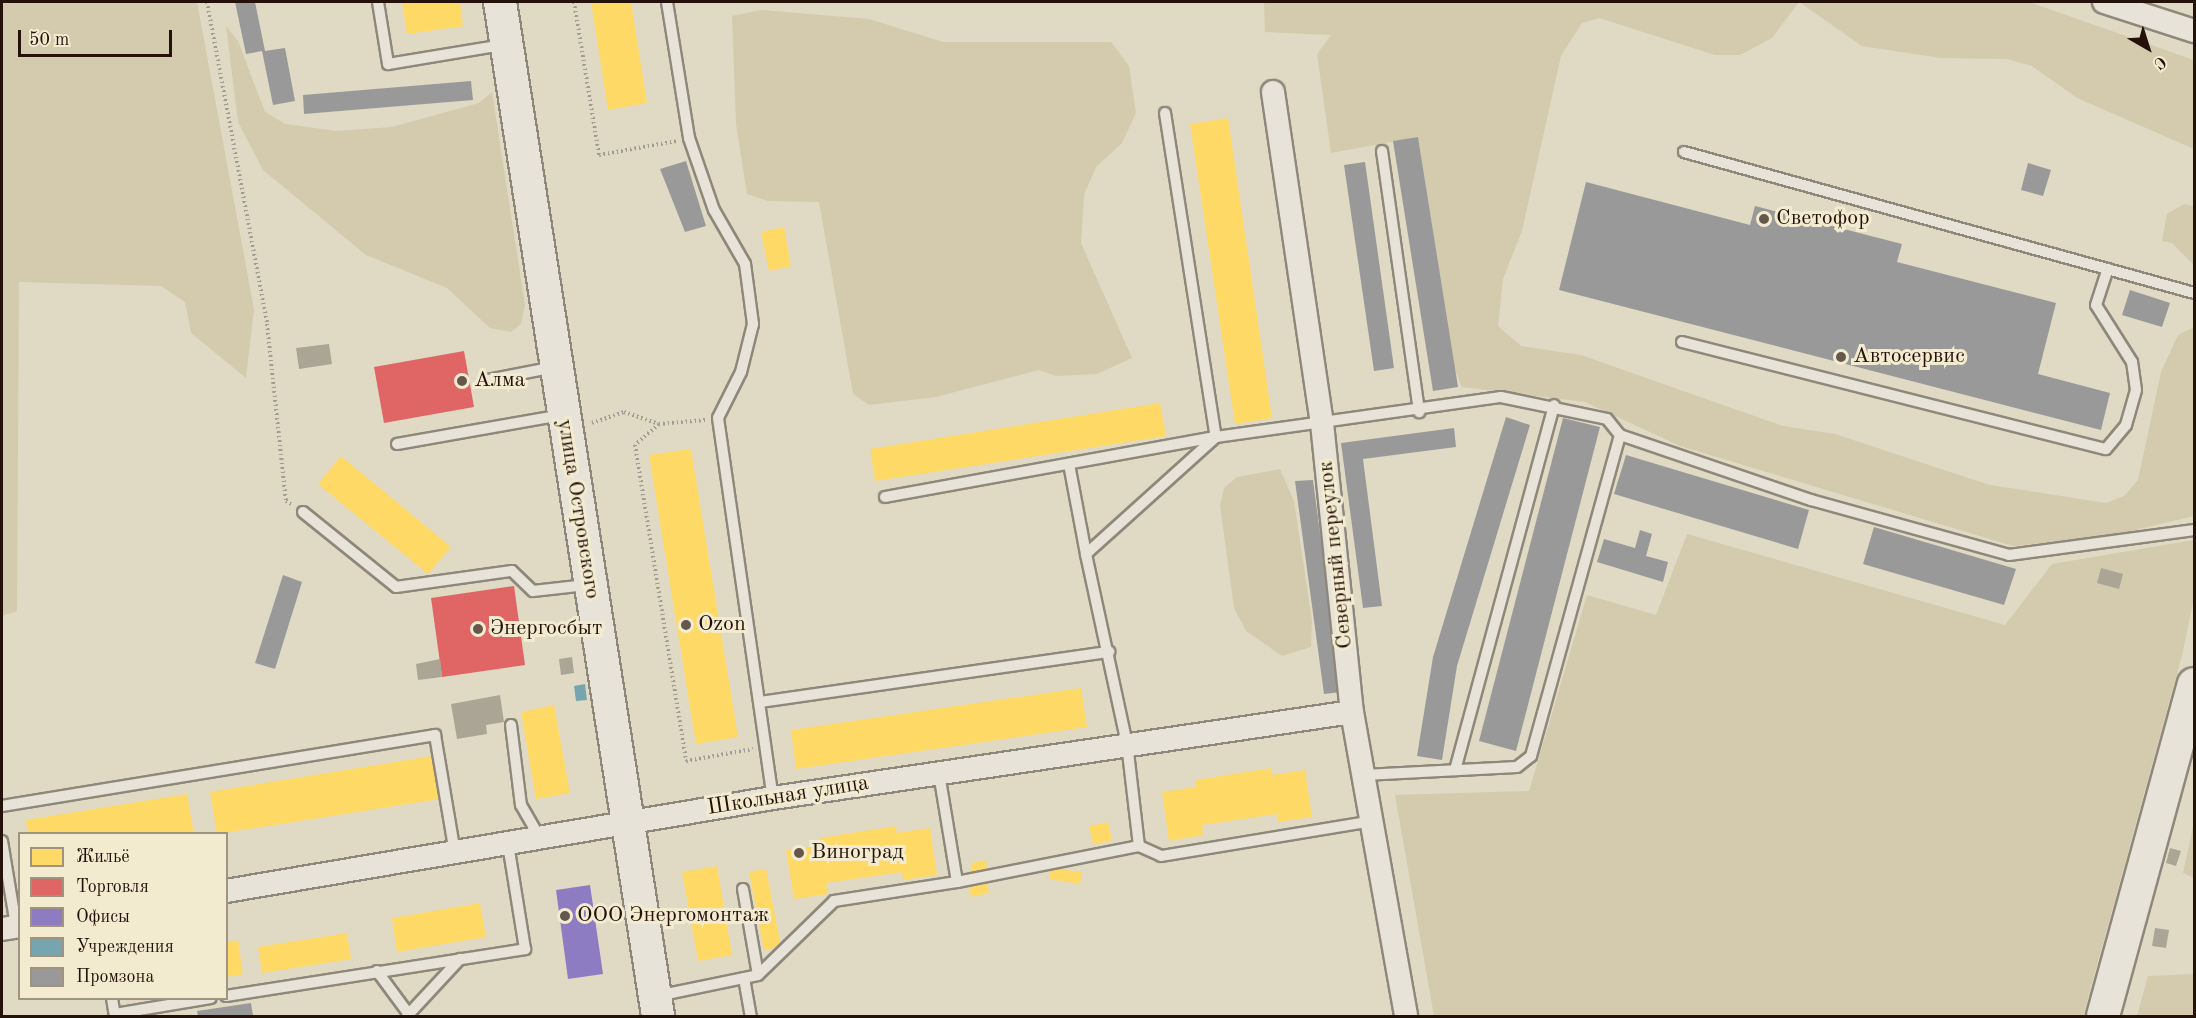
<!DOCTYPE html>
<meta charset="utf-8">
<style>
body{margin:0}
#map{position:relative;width:2196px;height:1018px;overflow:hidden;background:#e0dac4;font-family:"Old Standard TT",serif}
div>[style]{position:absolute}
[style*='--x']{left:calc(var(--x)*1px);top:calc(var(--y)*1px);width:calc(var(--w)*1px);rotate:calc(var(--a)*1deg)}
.green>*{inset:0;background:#d4caad}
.homes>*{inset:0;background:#ffd966}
.shops>*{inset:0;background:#e06666}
.offices>*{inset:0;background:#8e7cc3}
.public>*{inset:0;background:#76a5af}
.industry>*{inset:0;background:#999}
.building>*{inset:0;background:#aba596}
.path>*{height:4px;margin-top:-2px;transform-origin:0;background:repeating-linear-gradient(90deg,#a19d94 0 1.5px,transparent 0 4.5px)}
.roads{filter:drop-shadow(2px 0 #8e887b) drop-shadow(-2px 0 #8e887b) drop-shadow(0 2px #8e887b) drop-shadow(0 -2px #8e887b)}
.lane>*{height:10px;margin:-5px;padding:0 5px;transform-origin:5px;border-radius:5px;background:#e7e3d8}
.street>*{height:22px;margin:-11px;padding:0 11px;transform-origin:11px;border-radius:11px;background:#e7e3d8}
.secondary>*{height:32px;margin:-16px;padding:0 16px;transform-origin:16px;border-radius:16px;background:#e7e3d8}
.dots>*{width:16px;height:16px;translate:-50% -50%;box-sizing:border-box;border:3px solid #f3ebd0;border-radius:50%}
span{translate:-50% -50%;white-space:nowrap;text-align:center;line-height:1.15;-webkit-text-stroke:6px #f3ebd0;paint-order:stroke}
.poi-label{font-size:22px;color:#23110a}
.left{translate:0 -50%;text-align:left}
.street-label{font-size:22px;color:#23110a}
.frame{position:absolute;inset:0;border:3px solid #23110a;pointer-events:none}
.legend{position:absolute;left:18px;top:832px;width:210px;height:168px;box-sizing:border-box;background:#f3ebd0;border:2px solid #a09481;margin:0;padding:8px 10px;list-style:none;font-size:18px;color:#23110a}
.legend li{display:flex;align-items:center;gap:12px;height:30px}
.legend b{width:30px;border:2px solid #a09481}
.north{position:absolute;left:2118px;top:18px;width:60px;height:60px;-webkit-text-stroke:4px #f3ebd0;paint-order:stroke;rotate:141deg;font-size:16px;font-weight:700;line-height:24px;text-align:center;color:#23110a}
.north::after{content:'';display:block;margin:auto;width:21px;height:27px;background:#23110a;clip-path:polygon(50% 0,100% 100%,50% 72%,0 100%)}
.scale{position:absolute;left:18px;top:30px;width:154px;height:27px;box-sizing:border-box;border:3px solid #23110a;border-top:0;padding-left:8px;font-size:18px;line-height:21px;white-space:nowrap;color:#23110a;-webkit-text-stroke:4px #f3ebd0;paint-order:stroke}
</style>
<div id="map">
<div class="green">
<div style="clip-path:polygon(2px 2px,197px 2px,254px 309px,246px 378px,191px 333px,185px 302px,161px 286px,19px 282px,17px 611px,2px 616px)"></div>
<div style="clip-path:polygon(1264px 2px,2029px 2px,2194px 60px,2194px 149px,2077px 98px,2032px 66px,2007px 59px,1940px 58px,1862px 46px,1799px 2px,1772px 38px,1740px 55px,1715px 55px,1599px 18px,1582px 23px,1561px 56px,1522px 231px,1503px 279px,1498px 326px,1521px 346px,1581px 355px,1783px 426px,1835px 434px,1990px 485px,2106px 503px,2124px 496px,2138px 480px,2161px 372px,2178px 335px,2194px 327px,2194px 516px,2110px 536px,2013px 546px,1680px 446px,1585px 402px,1462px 387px,1455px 370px,1418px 137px,1331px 153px,1317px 54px,1331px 35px,1265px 32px)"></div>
<div style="clip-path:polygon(762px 10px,869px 19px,943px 42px,1111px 42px,1129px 66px,1136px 113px,1122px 143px,1096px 167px,1084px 195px,1081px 243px,1132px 358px,1097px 374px,1056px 376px,1039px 370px,936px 397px,869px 405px,853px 394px,819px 202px,768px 201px,747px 194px,736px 124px,732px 16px)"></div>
<div style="clip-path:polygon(226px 26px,238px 41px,265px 112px,285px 124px,337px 131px,392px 127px,479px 103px,492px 92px,525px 305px,521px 324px,511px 332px,490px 328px,447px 288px,366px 255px,263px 170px,238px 122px)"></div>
<div style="clip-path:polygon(2184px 204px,2194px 206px,2194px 265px,2172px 243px,2162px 241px,2167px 214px)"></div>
<div style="clip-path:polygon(1280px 469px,1294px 501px,1312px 621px,1311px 647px,1282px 656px,1246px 631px,1234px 608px,1220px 505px,1224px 488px,1237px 477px)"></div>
<div style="clip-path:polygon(1687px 534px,2005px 625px,2052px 564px,2194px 540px,2194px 598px,2182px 655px,2083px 1016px,1434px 1016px,1395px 795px,1529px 791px,1587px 595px,1656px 615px)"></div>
<div style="clip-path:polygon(2194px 822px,2194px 878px,2183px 873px)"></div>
<div style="clip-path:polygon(2194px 974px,2194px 1016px,2137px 1016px,2148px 976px)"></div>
</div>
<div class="homes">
<div style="clip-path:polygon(402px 2px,460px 2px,463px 26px,407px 34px)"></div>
<div style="clip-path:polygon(591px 2px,631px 2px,647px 103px,608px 110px)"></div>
<div style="clip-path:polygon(1228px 118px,1272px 418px,1235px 424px,1190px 124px)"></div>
<div style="clip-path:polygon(784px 227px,791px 266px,769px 271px,761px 232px)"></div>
<div style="clip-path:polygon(1160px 403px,1166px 436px,875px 481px,870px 449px)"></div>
<div style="clip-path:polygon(691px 449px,738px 737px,696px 744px,649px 455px)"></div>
<div style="clip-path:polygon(341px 456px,451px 547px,428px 574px,318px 484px)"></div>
<div style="clip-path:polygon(1081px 688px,1087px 727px,796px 769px,791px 730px)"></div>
<div style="clip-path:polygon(554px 705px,570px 793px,536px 799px,521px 712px)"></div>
<div style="clip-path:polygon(432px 756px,439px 799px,217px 834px,210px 792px)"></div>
<div style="clip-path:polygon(1272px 768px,1272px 775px,1305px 770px,1312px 817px,1278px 822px,1277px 814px,1202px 825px,1203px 835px,1169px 841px,1162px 792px,1196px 787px,1195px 780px)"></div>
<div style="clip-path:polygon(187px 794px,194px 834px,28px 834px,26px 820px)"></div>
<div style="clip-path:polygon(1108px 822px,1112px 841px,1093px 844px,1089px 826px)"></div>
<div style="clip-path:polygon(896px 826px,897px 833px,930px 828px,937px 875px,903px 880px,902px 872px,826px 883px,828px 894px,794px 899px,786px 850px,821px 845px,819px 838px)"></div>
<div style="clip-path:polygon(986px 860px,987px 872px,972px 875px,971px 863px)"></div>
<div style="clip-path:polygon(717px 866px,732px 955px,698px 961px,682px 872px)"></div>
<div style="clip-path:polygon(1051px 868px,1082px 872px,1080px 884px,1049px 879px)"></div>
<div style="clip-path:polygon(766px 869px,781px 947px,764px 950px,749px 872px)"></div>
<div style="clip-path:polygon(987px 883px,989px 893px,971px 897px,969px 887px)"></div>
<div style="clip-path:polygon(480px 903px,486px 937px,397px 952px,392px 918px)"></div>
<div style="clip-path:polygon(347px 933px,351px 959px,262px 973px,258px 947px)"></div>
<div style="clip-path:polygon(238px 940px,243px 974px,226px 977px,226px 942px)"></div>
</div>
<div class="shops">
<div style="clip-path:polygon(464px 351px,474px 407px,384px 423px,374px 367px)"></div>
<div style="clip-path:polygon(514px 586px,525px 665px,442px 677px,431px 598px)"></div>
</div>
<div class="offices">
<div style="clip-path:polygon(590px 885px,603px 974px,568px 979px,556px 890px)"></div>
</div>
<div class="public">
<div style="clip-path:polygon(585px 684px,587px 700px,576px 701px,574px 686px)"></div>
</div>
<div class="industry">
<div style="clip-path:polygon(235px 2px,255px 2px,265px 51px,285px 48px,295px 101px,273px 105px,262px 51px,246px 54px)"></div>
<div style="clip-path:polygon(471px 81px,473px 100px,304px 114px,303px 95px)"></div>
<div style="clip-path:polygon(1418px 137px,1458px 387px,1433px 391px,1393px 141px)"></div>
<div style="clip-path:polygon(686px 161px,706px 226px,685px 232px,660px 169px)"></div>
<div style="clip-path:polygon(1365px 162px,1394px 368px,1374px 371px,1344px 165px)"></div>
<div style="clip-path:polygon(2028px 163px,2051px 170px,2043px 196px,2021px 190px)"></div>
<div style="clip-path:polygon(1586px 182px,1750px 225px,1755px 206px,1902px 244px,1897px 262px,2056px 303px,2038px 374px,2110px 393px,2101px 430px,1559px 290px)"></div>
<div style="clip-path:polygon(2130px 290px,2170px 303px,2162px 327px,2122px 315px)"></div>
<div style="clip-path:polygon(1506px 417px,1530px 425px,1457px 666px,1442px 760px,1417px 756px,1433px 657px)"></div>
<div style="clip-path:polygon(1563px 418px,1600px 427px,1516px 751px,1479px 741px)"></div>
<div style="clip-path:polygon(1454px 428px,1456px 447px,1363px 459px,1382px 606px,1363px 608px,1341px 443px)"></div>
<div style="clip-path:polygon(1626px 455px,1809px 510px,1798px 549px,1614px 494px)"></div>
<div style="clip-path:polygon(1313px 480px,1341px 692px,1324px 694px,1295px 481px)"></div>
<div style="clip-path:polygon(1874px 527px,2016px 569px,2004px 605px,1863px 564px)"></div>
<div style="clip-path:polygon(1640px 530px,1652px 534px,1646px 556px,1668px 562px,1663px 582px,1597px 562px,1604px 539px,1635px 548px)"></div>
<div style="clip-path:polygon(283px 575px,302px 582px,275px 669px,255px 663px)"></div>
<div style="clip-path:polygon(251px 1003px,253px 1016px,198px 1016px,197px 1011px)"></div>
</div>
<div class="building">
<div style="clip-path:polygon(329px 344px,332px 364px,299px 369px,296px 348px)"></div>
<div style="clip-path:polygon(2101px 568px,2123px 574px,2119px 589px,2097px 583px)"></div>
<div style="clip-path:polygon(572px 657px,574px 673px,561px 675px,559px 659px)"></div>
<div style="clip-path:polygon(440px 659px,442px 677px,418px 680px,416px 664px)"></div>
<div style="clip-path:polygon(500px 695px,504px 722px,486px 725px,487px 734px,457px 739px,451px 704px)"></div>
<div style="clip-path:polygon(2170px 848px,2181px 851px,2176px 866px,2166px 863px)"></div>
<div style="clip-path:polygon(2155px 928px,2169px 930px,2166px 948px,2152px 946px)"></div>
</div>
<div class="path">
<div style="--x:207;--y:2;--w:328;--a:79.4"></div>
<div style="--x:267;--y:324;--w:178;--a:83.9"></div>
<div style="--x:286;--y:501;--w:6;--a:31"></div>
<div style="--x:574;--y:2;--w:155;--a:80.7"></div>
<div style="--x:599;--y:155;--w:79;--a:-10.2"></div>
<div style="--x:705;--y:420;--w:46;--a:175"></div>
<div style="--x:659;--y:424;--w:32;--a:139"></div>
<div style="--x:635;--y:445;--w:320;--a:80.8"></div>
<div style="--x:686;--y:761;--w:68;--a:-10.2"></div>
<div style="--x:592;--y:423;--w:34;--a:-19"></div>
<div style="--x:624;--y:412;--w:36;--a:19"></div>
</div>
<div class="roads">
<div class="lane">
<div style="--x:378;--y:2;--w:63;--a:80.8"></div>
<div style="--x:388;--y:64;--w:117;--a:-9.4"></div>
<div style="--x:667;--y:2;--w:138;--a:80.8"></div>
<div style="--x:689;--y:138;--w:76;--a:70.9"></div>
<div style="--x:714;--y:210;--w:62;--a:60.1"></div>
<div style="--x:745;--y:264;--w:61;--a:82.4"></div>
<div style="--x:753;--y:324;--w:49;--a:104"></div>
<div style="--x:741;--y:372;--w:51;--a:116.6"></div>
<div style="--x:718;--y:418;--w:384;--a:81.8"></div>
<div style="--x:1165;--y:113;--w:328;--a:81.1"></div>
<div style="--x:1216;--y:437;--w:288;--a:-8"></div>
<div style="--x:1501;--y:397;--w:108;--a:11.7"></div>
<div style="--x:1607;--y:419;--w:21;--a:51"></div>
<div style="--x:1620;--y:435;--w:202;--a:18.8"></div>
<div style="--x:1811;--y:500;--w:205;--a:15.5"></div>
<div style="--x:2009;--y:555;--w:187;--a:-7.7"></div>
<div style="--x:1382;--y:151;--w:264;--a:81.9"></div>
<div style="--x:1684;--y:152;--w:529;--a:15.45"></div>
<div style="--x:1682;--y:342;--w:437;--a:14.2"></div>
<div style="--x:2106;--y:449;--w:31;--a:-50"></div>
<div style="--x:2126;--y:425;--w:36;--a:-74"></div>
<div style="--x:2136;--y:390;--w:28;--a:-98"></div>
<div style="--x:2132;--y:362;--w:67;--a:-122.3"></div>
<div style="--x:2096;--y:305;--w:38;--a:-72"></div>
<div style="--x:488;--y:380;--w:68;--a:-11"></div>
<div style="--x:397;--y:444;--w:168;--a:-10"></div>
<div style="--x:1069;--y:464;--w:92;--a:79.3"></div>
<div style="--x:885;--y:497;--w:336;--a:-10.3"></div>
<div style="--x:303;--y:512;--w:119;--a:38.9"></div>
<div style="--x:396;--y:587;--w:117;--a:-7.9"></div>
<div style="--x:512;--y:571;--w:29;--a:44"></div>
<div style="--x:533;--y:591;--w:54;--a:-6.3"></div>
<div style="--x:760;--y:702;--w:353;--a:-8.2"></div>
<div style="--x:511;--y:725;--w:81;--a:82.9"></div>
<div style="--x:521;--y:805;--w:38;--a:60"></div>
<div style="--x:1455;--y:770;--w:378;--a:-74.8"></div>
<div style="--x:1364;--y:775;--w:153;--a:-3"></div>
<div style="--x:1517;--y:767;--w:18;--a:-38"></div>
<div style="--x:1531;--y:756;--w:333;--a:-74.5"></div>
<div style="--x:2;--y:806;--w:439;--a:-9.3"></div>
<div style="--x:435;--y:735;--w:120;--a:80.4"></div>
<div style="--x:2;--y:841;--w:86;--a:80.6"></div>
<div style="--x:1139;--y:846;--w:103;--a:-96.7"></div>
<div style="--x:1127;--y:744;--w:194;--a:-102.2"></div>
<div style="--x:1086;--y:554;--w:175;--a:-42"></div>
<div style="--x:957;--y:882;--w:186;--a:-11.2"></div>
<div style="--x:1139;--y:846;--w:24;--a:24"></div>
<div style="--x:1161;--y:856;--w:215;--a:-9.4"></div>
<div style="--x:743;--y:889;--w:87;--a:80.1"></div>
<div style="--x:377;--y:971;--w:52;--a:53.6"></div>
<div style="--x:744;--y:978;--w:39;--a:80"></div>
<div style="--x:226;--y:996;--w:303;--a:-8.9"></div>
<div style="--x:525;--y:949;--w:106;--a:-99.2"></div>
<div style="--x:657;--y:996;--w:103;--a:-11.7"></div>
<div style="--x:758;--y:975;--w:106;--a:-44.2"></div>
<div style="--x:834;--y:901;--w:124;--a:-8.8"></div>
<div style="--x:957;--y:882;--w:110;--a:-99.4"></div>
<div style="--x:112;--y:998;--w:18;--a:81"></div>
<div style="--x:115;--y:1014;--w:97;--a:-9.5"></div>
<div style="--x:407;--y:1016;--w:78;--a:-47.1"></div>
</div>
<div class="street">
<div style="--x:2104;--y:2;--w:95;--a:17.9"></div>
<div style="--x:1273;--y:92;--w:335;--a:81.6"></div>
<div style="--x:1322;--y:423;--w:291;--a:84.1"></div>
<div style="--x:1352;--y:712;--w:309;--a:79.9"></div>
<div style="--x:226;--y:891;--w:555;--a:-9.65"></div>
<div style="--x:773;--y:798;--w:585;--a:-8.45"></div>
<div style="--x:2;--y:929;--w:18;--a:-9"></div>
</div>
<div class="secondary">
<div style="--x:500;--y:2;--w:1026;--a:81.14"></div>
<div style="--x:2103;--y:1016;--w:344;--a:-74.7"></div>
</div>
</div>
<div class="dots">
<div style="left:1764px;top:219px;background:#65574b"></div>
<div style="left:1841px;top:357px;background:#65574b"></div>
<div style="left:462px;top:381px;background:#65574b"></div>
<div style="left:686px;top:625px;background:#65574b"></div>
<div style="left:478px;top:629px;background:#65574b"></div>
<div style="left:799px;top:853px;background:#65574b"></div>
<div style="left:565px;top:916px;background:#65574b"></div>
</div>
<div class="poi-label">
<span class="left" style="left:1776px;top:219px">Светофор</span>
<span class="left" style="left:1853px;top:357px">Автосервис</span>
<span class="left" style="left:474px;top:381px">Алма</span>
<span class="left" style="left:698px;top:625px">Ozon</span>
<span class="left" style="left:490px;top:629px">Энергосбыт</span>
<span class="left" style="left:811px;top:853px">Виноград</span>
<span class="left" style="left:577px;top:916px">ООО Энергомонтаж</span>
</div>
<div class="street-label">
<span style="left:578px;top:509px;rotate:81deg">улица Островского</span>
<span style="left:1336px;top:555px;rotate:-96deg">Северный переулок</span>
<span style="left:788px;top:796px;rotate:-9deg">Школьная улица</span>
</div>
<div class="frame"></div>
<ul class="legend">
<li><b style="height:16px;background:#ffd966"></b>Жильё</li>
<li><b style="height:16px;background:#e06666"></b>Торговля</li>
<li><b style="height:16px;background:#8e7cc3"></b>Офисы</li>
<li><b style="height:16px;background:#76a5af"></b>Учреждения</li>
<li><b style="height:16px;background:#999"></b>Промзона</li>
</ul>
<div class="north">С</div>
<div class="scale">50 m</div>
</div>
